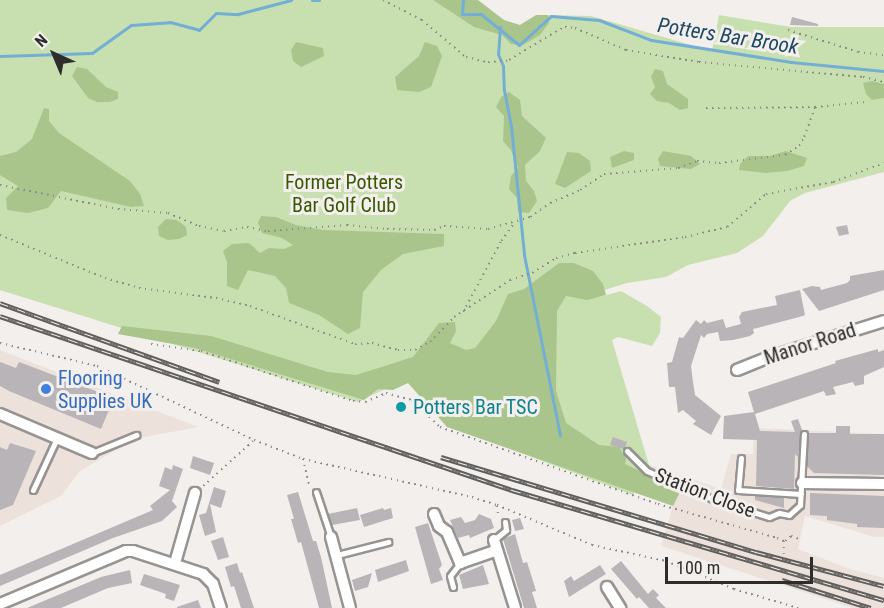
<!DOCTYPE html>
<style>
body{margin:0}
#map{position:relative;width:884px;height:608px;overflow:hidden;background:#f3efed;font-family:"Roboto Condensed",sans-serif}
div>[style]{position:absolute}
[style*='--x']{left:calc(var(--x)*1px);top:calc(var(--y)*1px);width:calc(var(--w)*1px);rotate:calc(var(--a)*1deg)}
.built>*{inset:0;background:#ece1db}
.green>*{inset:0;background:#c8e0b0}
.forest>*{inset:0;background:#a9c58c}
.stream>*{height:3px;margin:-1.5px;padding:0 1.5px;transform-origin:1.5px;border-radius:1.5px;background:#73aed4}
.building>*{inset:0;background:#b8b4b7}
.path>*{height:1.5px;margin-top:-0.75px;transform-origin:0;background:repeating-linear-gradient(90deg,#8c8988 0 1.5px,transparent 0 6px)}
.roads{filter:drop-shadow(2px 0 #979391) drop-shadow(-2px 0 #979391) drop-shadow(0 2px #979391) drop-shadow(0 -2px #979391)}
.service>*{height:5px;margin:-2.5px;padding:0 2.5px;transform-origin:2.5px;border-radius:2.5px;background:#fff}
.minor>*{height:10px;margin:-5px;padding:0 5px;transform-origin:5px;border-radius:5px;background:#fff}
.rail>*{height:5px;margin-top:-2.5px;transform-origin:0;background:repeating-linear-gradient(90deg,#f3efed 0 9px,#605f5d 0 18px);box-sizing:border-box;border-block:2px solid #605f5d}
.dots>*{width:16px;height:16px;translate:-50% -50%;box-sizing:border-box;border:3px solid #f3efed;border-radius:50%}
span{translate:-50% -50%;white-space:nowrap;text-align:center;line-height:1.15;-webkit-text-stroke:6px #f3efed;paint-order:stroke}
.park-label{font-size:20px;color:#385700}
.street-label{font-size:20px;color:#2e2d2c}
.shop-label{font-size:20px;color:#366cbe}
.left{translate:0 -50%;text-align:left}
.culture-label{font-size:20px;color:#0d838f}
.water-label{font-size:21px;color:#1a4763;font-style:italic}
.north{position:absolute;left:24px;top:24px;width:60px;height:60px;-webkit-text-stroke:4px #f3efed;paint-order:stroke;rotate:316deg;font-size:16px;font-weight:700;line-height:24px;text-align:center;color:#2e2d2c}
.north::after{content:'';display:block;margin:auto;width:21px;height:27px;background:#2e2d2c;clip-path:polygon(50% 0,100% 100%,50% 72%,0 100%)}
.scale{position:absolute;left:665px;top:557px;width:148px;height:27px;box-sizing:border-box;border:3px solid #2e2d2c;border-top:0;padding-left:8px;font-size:18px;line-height:21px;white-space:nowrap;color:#2e2d2c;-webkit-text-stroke:4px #f3efed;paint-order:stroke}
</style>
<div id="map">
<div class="built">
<div style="clip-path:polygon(0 350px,198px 427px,134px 439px,80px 471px,61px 496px,0 526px)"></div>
<div style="clip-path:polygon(754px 428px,884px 434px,884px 537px,874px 537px,805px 516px,798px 549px,847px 568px,884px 578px,884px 608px,853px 608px,661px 546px,673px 506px,680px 490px,645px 473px,649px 465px,721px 489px,731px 454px,753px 454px)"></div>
</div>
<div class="green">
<div style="clip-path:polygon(0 0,464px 0,517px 45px,549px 15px,591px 16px,712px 51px,719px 15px,791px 27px,884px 27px,884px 172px,805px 193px,790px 201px,763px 236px,737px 253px,688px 265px,666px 277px,627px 283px,598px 292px,599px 297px,621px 291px,647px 306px,661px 317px,660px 333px,652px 346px,618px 337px,612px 340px,649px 465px,633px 495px,446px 425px,406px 379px,358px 402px,0 290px)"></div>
</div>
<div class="forest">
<div style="clip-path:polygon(433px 0,478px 0,504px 20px,520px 25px,536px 15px,548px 15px,549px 23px,540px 35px,523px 45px,511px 44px,502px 35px,474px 27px)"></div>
<div style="clip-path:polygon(296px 42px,323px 48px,324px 56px,301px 67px,293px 61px,291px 50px)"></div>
<div style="clip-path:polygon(425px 42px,437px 46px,442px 56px,431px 87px,419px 92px,397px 90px,395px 77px,419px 56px)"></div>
<div style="clip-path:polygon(77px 67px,87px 69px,106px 87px,118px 92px,118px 99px,110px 102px,97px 102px,88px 98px,72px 76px)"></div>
<div style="clip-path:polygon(655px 69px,663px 71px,667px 84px,688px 99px,688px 108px,680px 110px,669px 103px,657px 101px,650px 94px,655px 87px,651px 77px)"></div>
<div style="clip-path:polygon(872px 81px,884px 84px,884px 98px,872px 100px,866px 94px,863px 83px)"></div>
<div style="clip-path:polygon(509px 92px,520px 100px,522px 116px,546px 138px,540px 151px,525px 165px,526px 181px,534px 191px,537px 201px,529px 213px,518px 212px,517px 198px,509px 189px,511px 176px,518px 168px,511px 150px,503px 141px,504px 116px,496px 107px,501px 97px)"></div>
<div style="clip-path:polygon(44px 108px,49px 109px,49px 121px,59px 133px,130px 181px,140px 194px,144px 206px,131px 207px,61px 191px,48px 208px,28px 213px,7px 210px,6px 198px,18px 186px,0 175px,0 156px,16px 152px,32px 139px)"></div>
<div style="clip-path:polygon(624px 151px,634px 153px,634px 160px,612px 168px,610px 157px)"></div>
<div style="clip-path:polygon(663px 151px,691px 156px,700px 164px,691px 169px,660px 166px,658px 159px)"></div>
<div style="clip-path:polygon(786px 151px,807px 158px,804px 166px,787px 171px,766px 173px,739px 170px,740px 164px,748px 156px,770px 156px)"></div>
<div style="clip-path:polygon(567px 152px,579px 153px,590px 161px,591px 171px,565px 188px,555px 184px)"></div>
<div style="clip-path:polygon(261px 216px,276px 217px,296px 225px,323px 230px,444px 234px,444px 246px,403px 254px,381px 270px,363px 292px,360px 328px,348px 334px,319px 315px,289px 303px,286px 288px,275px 276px,248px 270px,238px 290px,227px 286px,227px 262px,223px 251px,232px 244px,249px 243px,260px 253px,269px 248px,284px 249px,293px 245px,282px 238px,262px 233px,258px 223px)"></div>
<div style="clip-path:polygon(166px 219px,177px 220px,186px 227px,187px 235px,179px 239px,168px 240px,159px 236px,158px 227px)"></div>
<div style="clip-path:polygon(559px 263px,574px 263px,593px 271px,603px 284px,606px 295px,587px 300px,566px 296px,557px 311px,556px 391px,566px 423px,599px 445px,619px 447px,626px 458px,625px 464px,681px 490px,673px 506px,447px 427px,408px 383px,393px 390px,378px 389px,364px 400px,195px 348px,118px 334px,122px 326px,211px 336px,328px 372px,356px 375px,413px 357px,439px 323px,455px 322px,456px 331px,450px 343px,466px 350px,475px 348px,496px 321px,508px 294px,524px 289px)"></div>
</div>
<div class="stream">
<div style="--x:312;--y:0;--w:7;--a:0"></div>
<div style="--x:463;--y:0;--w:14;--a:94"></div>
<div style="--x:462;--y:14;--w:19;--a:0"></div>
<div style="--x:481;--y:14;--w:49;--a:39.2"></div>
<div style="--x:519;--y:45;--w:43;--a:-42.2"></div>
<div style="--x:551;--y:16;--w:48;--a:4.8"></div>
<div style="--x:599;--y:20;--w:56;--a:21"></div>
<div style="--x:651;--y:40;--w:142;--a:8.9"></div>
<div style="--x:791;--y:62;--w:93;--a:5.5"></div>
<div style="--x:500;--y:27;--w:27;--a:94"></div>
<div style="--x:498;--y:54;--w:13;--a:67"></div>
<div style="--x:503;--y:66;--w:24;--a:88"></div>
<div style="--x:504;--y:90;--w:37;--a:79"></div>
<div style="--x:511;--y:126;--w:130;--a:84.2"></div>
<div style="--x:524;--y:255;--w:184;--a:78.7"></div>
<div style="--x:0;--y:56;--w:92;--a:-1.9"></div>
<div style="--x:92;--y:53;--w:48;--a:-35.7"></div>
<div style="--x:131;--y:25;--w:39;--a:-4"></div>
<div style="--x:170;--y:22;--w:30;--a:15"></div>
<div style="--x:199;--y:30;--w:24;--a:-45"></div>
<div style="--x:216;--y:13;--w:22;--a:3"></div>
<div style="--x:238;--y:14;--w:55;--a:-14.8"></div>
</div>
<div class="building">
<div style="clip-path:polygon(792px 17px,818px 24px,818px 26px,790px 25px)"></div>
<div style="clip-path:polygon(847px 225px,849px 234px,839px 236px,836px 227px)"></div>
<div style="clip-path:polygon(884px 270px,884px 290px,819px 311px,802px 289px,812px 286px,820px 287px,821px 290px,847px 283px,850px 280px,850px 276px)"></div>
<div style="clip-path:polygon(800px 290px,805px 315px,803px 316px,753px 329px,754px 333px,750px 336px,733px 340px,720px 341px,718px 332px,707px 334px,704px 338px,701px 335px,691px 366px,693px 382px,695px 395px,721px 416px,711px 435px,693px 424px,696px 421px,683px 410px,678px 413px,675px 387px,669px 387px,667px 363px,672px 362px,679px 337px,683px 338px,696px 320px,701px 324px,704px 320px,707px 323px,723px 319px,726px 328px,741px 324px,739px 317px,742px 312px,777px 305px,775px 296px)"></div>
<div style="clip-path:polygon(878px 349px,878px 352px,884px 350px,884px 367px,864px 376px,864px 384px,855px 386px,853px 382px,833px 387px,836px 394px,826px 396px,824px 391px,755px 414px,760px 431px,795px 432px,791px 421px,798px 419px,802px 430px,798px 457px,795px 454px,794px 489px,756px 486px,757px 440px,723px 439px,724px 416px,754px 412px,748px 392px,836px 363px,835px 361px)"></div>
<div style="clip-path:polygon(0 362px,16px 368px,19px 362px,114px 398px,101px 429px,9px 391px,0 386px)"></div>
<div style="clip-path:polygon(836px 426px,850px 426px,850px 434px,884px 434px,884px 475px,814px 473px,807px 466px,809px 433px,836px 433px)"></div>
<div style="clip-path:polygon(613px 437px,627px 442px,625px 447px,623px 449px,610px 445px)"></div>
<div style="clip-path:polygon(10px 443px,36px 451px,13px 505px,0 510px,0 447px,7px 450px)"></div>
<div style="clip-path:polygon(193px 456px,214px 463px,210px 475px,190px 468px)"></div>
<div style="clip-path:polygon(173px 465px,183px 469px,172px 501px,177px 507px,162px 521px,113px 538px,0 586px,0 575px,153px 510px,150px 506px,170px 490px,159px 486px,165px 467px,172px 470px)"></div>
<div style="clip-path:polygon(214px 487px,226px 491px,221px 508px,210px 504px,216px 532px,205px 536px,199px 515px,206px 513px)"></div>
<div style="clip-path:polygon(298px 492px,313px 541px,316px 541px,321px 557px,332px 608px,319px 608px,301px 542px,298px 543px,291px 519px,294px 519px,287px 495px)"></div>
<div style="clip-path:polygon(810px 493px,884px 496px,884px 528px,857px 527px,857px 524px,827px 520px,827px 516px,810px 515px)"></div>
<div style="clip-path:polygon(755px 496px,784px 498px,784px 508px,755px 500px)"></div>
<div style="clip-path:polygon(357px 508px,360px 520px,332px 525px,328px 514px)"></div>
<div style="clip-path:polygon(383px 508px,384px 510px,391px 508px,393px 518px,364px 527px,360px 515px)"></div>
<div style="clip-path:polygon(479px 514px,491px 519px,494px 528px,470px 538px,469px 535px,458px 538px,450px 520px,461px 517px,465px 523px,475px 520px)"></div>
<div style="clip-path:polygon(520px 518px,524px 529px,515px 531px,512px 520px)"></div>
<div style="clip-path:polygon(428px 523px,442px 565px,439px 569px,443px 580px,431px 584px,415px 527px)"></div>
<div style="clip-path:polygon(515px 534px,523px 563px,527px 562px,534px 584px,536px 591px,532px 592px,537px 608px,524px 608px,518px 588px,503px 539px)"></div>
<div style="clip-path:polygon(223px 537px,229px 557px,218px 560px,211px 541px)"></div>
<div style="clip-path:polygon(406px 560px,409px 571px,378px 582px,375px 570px)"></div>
<div style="clip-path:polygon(621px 561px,648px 594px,653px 589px,659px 595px,656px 598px,666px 608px,649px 608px,639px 597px,637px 599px,611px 569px)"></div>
<div style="clip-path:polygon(237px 563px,240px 573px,242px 572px,254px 608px,241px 608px,234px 586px,231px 587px,225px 567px)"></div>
<div style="clip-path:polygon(483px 565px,489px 584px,463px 589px,459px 575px)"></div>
<div style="clip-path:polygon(600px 565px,606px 574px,569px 597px,564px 581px,571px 576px,574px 581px)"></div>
<div style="clip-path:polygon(130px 570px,132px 583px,108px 588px,61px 608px,27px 608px,101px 577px)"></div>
<div style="clip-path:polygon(372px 573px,368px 587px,355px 591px,352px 580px)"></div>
<div style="clip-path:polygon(144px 574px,180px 585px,174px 601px,165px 598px,166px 594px,140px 585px)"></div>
<div style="clip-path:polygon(198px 600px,201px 608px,177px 608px,177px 607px)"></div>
</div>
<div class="path">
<div style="--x:383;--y:0;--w:44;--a:27.1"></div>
<div style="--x:422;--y:20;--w:57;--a:40.1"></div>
<div style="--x:466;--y:57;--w:23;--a:13"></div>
<div style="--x:488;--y:62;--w:21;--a:-5"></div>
<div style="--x:509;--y:60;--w:54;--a:-31.3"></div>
<div style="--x:555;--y:32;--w:11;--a:-27"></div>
<div style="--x:565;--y:27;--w:10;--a:6"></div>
<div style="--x:575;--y:28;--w:56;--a:23.3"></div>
<div style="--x:626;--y:50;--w:74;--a:9.3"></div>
<div style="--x:699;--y:62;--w:165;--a:5.2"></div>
<div style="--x:863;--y:77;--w:22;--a:13"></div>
<div style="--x:788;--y:30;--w:73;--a:17.4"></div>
<div style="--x:858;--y:52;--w:26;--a:7"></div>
<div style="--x:706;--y:108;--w:109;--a:-0.5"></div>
<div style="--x:815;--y:107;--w:51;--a:-5.6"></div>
<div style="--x:0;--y:185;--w:120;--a:11.5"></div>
<div style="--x:118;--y:209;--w:50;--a:4.6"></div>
<div style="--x:168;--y:213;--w:34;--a:23"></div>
<div style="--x:199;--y:226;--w:25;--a:11"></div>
<div style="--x:224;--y:231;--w:23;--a:-10"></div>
<div style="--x:247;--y:227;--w:21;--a:11"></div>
<div style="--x:268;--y:231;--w:79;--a:-4.3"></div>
<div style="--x:347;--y:225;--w:40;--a:5.7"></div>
<div style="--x:387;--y:229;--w:47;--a:1.2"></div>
<div style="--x:434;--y:230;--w:11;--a:-22"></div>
<div style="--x:444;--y:226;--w:44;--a:3.9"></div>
<div style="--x:488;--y:229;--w:44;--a:-15.9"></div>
<div style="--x:530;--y:217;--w:24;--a:-35"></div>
<div style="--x:550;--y:203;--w:33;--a:-23"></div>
<div style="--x:580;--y:190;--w:29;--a:-34"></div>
<div style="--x:604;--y:174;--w:74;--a:-4.6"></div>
<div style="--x:678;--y:168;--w:20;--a:-20"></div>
<div style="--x:697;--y:161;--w:22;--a:5"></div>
<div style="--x:719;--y:163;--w:66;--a:-6.9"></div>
<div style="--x:785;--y:155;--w:17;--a:-33"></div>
<div style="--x:799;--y:146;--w:10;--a:-61"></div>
<div style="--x:804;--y:137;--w:32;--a:-70"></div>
<div style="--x:0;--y:235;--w:113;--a:22.3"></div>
<div style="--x:105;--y:278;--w:35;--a:16"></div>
<div style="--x:139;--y:288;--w:78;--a:7.4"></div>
<div style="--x:216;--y:298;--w:35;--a:13"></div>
<div style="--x:250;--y:306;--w:112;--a:19.9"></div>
<div style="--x:355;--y:344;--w:17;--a:-3"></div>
<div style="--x:372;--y:343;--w:27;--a:15"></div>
<div style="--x:398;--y:350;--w:17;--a:0"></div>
<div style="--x:415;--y:350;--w:17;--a:-28"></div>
<div style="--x:430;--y:342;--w:35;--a:-46"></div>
<div style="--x:454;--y:317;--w:67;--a:-33.5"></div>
<div style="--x:510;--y:280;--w:23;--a:-18"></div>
<div style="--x:532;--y:273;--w:28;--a:-32"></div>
<div style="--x:556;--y:258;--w:20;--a:-15"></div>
<div style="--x:575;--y:253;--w:111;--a:-8.3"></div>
<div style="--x:685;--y:237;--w:43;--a:-13.4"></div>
<div style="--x:727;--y:227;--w:51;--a:-40.2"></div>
<div style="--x:766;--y:194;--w:68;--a:-10.2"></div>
<div style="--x:833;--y:182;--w:54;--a:-20.4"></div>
<div style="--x:463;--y:312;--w:81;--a:-61.8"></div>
<div style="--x:501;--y:241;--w:22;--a:-54"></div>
<div style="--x:0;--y:343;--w:100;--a:13.3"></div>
<div style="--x:97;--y:366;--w:174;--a:25.2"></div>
<div style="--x:254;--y:440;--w:53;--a:21.2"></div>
<div style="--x:303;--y:459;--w:173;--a:12.7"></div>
<div style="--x:472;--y:497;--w:26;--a:18"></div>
<div style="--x:497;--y:505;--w:103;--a:22.8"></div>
<div style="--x:592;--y:545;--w:76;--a:12.2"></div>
<div style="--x:666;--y:561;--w:74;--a:22.4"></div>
<div style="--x:734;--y:589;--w:67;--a:16.5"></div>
<div style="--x:151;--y:344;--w:50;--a:8"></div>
<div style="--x:201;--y:351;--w:160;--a:18.2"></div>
<div style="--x:353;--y:401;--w:12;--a:5"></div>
<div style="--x:365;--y:402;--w:23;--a:-23"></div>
<div style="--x:386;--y:393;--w:27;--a:15"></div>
<div style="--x:412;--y:400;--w:39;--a:44"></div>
<div style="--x:440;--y:427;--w:231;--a:19.5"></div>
<div style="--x:658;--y:504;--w:124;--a:15.9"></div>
<div style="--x:777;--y:538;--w:8;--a:23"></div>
<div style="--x:784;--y:541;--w:13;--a:90"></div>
<div style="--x:303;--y:459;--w:29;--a:76"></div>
<div style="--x:203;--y:486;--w:67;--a:-42"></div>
<div style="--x:497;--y:506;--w:12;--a:81"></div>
<div style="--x:785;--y:541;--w:8;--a:-40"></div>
<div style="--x:791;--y:536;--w:9;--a:18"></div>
</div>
<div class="roads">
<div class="service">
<div style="--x:627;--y:451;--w:28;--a:45"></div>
<div style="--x:647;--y:471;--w:74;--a:23.1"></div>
<div style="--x:715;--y:500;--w:57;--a:17.5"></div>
<div style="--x:769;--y:517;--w:11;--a:-22"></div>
<div style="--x:779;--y:513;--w:10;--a:11"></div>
<div style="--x:789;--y:515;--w:15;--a:-42"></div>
<div style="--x:800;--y:505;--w:71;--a:-86.8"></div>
<div style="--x:92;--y:453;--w:48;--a:-22.2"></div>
<div style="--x:741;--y:458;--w:32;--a:95"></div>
<div style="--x:738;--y:490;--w:63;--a:3.6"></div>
<div style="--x:33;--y:490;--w:57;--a:-65.2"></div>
<div style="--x:316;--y:492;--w:47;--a:71.6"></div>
<div style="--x:494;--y:540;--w:16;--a:-40"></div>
<div style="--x:506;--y:530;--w:8;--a:-97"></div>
<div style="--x:337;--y:555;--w:53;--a:-14.3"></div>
<div style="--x:453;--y:587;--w:11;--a:-105"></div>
<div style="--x:450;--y:576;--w:16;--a:-52"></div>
</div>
<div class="minor">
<div style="--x:737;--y:370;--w:31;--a:-22"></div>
<div style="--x:766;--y:358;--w:124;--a:-17.4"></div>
<div style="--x:0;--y:414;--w:100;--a:23"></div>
<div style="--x:802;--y:483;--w:82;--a:0.7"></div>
<div style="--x:434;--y:514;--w:13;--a:67"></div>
<div style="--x:439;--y:526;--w:10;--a:37"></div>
<div style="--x:447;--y:532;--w:34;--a:67"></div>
<div style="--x:460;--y:563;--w:39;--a:-19"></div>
<div style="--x:331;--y:537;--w:73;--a:75"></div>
<div style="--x:494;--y:540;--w:71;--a:72.8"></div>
<div style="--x:175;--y:563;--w:73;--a:-74.1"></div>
<div style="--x:607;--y:587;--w:25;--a:58"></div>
<div style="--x:0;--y:604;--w:137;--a:-22.8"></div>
<div style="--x:126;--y:551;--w:7;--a:0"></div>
<div style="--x:133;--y:551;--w:74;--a:18.2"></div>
<div style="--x:203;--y:574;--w:14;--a:45"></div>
<div style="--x:213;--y:584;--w:25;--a:72"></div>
</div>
</div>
<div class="rail">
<div style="--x:0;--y:303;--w:233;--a:19.8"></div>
<div style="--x:0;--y:316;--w:541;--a:18.77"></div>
<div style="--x:512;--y:490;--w:388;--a:16.5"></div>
<div style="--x:441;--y:457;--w:329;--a:16.8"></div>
<div style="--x:756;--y:552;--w:132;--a:14.9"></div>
<div style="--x:782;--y:580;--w:93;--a:17.5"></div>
</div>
<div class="dots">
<div style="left:46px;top:389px;background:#3f7fe0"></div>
<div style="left:401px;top:407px;background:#0f9aa8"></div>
</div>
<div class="park-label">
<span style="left:344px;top:194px">Former Potters<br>Bar Golf Club</span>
</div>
<div class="street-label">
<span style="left:810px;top:344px;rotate:-18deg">Manor Road</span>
<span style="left:705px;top:493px;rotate:21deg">Station Close</span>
</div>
<div class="shop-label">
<span class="left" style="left:58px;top:390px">Flooring<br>Supplies UK</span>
</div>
<div class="culture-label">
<span class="left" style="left:413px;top:407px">Potters Bar TSC</span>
</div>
<div class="water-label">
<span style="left:728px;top:36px;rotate:9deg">Potters Bar Brook</span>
</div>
<div class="north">N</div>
<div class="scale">100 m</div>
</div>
